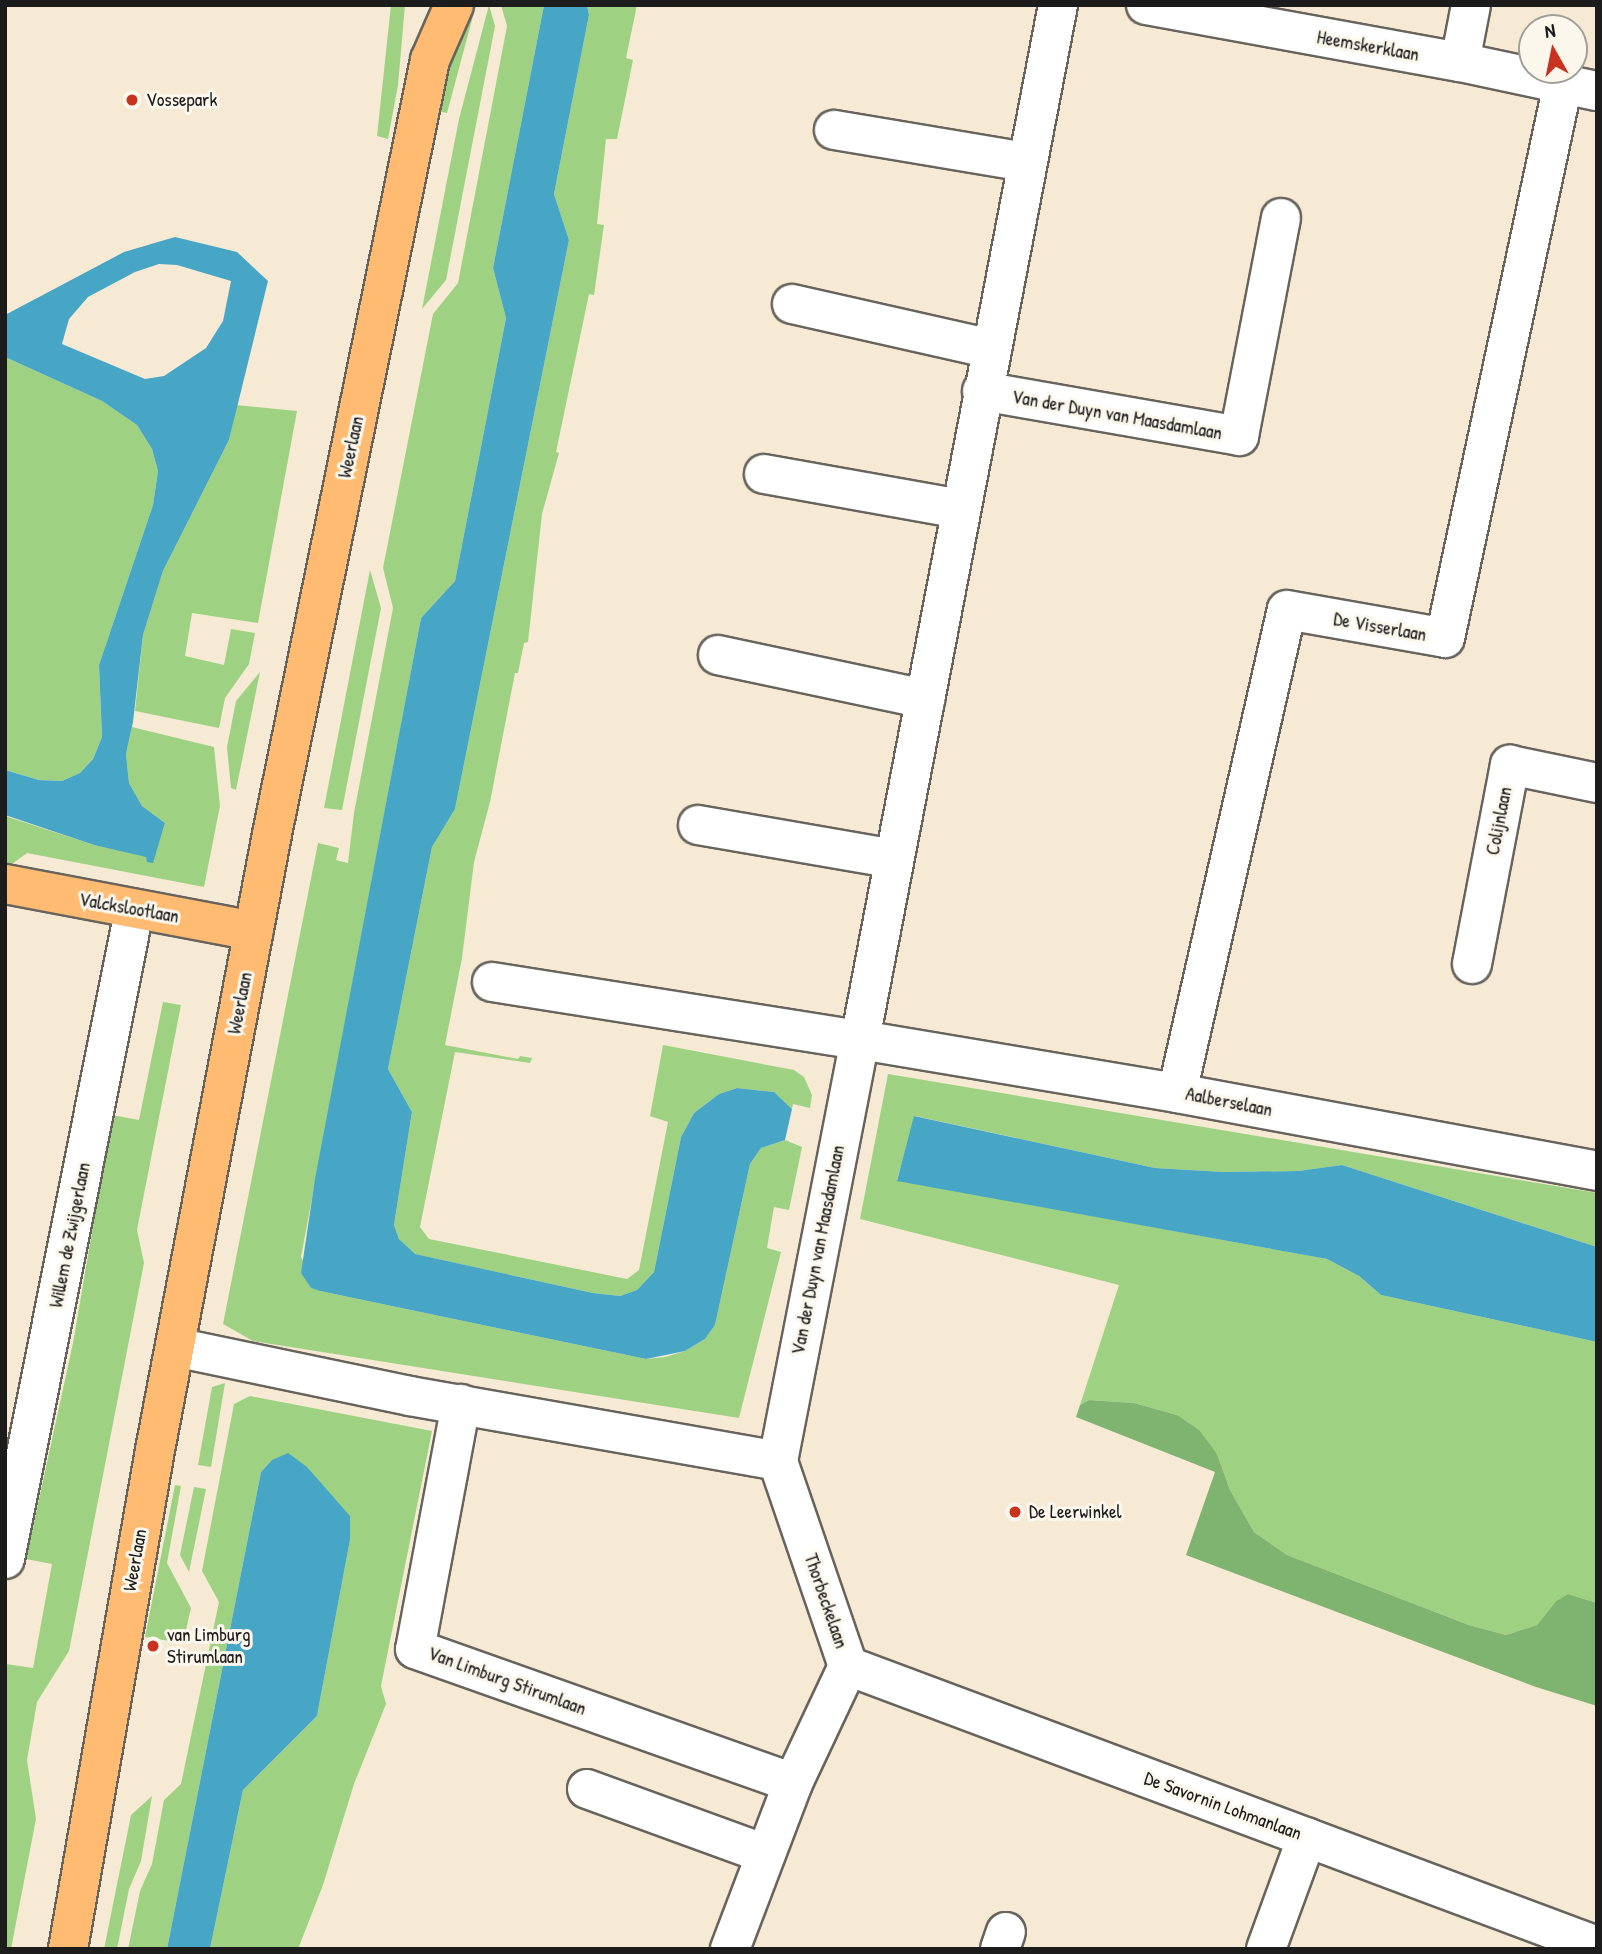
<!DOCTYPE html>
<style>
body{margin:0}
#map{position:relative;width:1602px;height:1954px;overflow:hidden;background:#f6ead5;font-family:"Patrick Hand",sans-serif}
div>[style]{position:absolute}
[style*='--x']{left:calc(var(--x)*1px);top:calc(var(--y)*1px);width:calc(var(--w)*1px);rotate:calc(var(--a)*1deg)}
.green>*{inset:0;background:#9ed282}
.forest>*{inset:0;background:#7eb470}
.water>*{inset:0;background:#47a6c6}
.roads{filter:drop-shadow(2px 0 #68645d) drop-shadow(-2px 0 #68645d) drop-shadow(0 2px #68645d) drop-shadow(0 -2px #68645d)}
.minor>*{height:38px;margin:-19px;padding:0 19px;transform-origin:19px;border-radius:19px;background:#fff}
.major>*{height:38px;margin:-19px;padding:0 19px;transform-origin:19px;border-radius:19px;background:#febb71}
.dots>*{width:19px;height:19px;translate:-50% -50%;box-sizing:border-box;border:4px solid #fbf7ec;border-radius:50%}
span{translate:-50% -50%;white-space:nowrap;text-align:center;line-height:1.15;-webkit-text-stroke:6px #fbf7ec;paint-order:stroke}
.street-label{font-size:19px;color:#1c1c1c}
.poi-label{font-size:19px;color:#1c1c1c}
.left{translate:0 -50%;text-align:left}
.frame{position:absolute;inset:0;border:7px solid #1c1c1c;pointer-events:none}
.north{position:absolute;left:1518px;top:14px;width:70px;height:70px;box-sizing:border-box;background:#fbf7ec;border:2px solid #a29f99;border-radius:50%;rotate:351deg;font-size:19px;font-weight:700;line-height:28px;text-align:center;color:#1c1c1c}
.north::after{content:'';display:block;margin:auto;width:24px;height:32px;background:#c8321e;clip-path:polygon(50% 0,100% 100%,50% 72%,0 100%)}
</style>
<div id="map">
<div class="green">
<div style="clip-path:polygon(391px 5px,405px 5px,398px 85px,388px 139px,377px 136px)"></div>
<div style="clip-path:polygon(464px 5px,476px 5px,447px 113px,437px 111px)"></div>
<div style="clip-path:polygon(489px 5px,495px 26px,446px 280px,422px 309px,459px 119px)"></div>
<div style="clip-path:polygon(501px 5px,544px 5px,493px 268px,506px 318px,455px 581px,421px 618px,301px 1257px,320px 1291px,646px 1359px,665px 1357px,685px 1351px,705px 1339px,715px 1325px,750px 1164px,761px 1148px,785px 1140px,802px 1147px,789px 1210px,774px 1207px,767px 1248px,781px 1252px,739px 1418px,253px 1341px,223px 1324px,318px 843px,339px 848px,336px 860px,348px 863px,354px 813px,393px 608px,383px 568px,433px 314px,458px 283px,507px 26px)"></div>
<div style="clip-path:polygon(587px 5px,637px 5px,626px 58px,633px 60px,617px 139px,606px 139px,597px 224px,604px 225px,594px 295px,589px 294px,556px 452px,559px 453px,542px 514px,528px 642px,524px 643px,518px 673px,515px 673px,490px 802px,474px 862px,462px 958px,445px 1045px,518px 1059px,520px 1056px,532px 1058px,530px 1063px,455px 1052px,420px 1227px,429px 1239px,627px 1279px,639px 1270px,668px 1122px,650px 1116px,663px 1045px,794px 1070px,804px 1077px,812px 1095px,810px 1108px,793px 1104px,792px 1109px,774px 1092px,737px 1088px,719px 1094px,694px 1113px,681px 1137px,654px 1272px,637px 1290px,620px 1296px,593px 1293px,414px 1254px,399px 1239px,394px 1225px,412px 1112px,388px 1069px,432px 847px,455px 809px,569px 240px,554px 194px,589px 15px)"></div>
<div style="clip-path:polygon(5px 357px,102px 401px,137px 425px,152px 449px,158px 471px,153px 505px,99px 665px,102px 737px,93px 759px,80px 773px,62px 781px,39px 780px,5px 770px)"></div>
<div style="clip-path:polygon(237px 405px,297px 411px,258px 623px,192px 613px,185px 656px,224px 665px,231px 629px,255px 633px,249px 664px,225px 698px,219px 728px,135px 711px,143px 635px,163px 571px,229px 440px)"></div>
<div style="clip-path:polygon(370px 570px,381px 608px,342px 810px,324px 808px)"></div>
<div style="clip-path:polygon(260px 672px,236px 790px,231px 788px,227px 747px,236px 701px)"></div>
<div style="clip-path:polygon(132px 727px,214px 747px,220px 806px,204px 887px,27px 853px,12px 864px,5px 863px,5px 816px,94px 845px,154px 858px,165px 823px,142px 806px,129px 783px,126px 754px)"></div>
<div style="clip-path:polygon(163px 1002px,181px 1005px,137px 1230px,144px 1263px,69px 1651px,37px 1702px,27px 1760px,36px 1819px,11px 1949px,5px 1949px,5px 1669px,6px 1664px,33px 1668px,52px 1564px,26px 1559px,73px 1343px,112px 1115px,139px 1120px)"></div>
<div style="clip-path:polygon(888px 1074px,1597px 1193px,1597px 1247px,1342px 1165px,1298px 1171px,1224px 1172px,1155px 1168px,915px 1116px,897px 1180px,1327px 1259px,1359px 1276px,1381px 1295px,1597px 1342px,1597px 1603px,1568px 1594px,1556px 1601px,1537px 1625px,1506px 1635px,1469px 1625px,1287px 1555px,1254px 1532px,1230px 1490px,1217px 1454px,1177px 1415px,1134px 1403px,1089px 1400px,1080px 1405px,1119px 1285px,860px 1219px)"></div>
<div style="clip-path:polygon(225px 1383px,211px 1467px,198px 1465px,212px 1387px)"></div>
<div style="clip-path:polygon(250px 1396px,432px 1431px,381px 1686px,386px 1704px,354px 1784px,323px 1885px,298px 1949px,210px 1949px,243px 1790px,317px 1716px,350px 1540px,350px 1516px,272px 1460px,261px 1472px,167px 1949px,128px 1949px,140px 1891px,152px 1864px,164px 1800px,181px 1784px,219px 1602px,202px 1571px,234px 1404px)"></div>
<div style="clip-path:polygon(175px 1485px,181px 1486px,167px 1563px,191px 1608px,183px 1643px,145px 1637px)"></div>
<div style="clip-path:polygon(194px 1487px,206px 1489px,189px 1572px,180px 1555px)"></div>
<div style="clip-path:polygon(152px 1796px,141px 1861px,129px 1889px,117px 1949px,104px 1949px,131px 1815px)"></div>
</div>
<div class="forest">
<div style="clip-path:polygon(1089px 1400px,1134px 1403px,1177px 1415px,1199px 1430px,1217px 1454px,1230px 1490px,1254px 1532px,1287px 1555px,1469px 1625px,1506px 1635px,1537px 1625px,1556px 1601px,1568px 1594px,1597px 1603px,1597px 1706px,1536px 1687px,1186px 1555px,1215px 1472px,1076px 1417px,1080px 1405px)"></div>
</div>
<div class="water">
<div style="clip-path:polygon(544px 5px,587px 5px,589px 15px,554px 194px,569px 240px,455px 809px,432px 847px,388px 1069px,412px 1112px,394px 1225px,399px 1239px,415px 1254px,593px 1293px,620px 1296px,637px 1290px,654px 1272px,681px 1137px,694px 1113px,719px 1094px,737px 1088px,774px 1092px,792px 1109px,785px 1140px,761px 1148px,750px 1164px,715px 1325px,705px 1339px,685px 1351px,646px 1359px,320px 1291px,311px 1288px,301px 1273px,315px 1179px,421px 618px,455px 581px,506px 318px,493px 268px)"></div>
<div style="clip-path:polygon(evenodd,175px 237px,237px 252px,268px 281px,229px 440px,163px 571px,143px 635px,133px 722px,126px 754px,129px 783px,142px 806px,165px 823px,153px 863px,147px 862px,146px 857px,94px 845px,5px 815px,5px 770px,39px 780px,62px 781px,80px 773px,93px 759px,102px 737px,99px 665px,153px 505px,158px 471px,152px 449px,137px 425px,102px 401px,5px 357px,5px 315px,124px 252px,175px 237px,159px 264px,177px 265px,231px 281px,223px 321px,206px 348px,164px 376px,145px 379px,62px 344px,69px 319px,88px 297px,135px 272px,159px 264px)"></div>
<div style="clip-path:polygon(914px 1116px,1155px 1168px,1224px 1172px,1298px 1171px,1342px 1165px,1597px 1247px,1597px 1342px,1381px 1295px,1359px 1276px,1327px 1259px,897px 1181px)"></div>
<div style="clip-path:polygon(288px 1453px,307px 1467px,350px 1516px,350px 1540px,317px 1716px,243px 1790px,210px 1949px,167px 1949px,261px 1472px,272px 1460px)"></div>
</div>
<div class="roads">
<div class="minor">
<div style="--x:1146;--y:5;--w:319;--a:10.3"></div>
<div style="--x:1460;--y:62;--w:140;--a:12"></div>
<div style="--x:1460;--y:62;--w:58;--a:-79.1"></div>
<div style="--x:834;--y:130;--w:195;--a:9.5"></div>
<div style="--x:792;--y:304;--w:205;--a:12.7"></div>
<div style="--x:982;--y:391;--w:261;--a:9.9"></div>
<div style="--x:1239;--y:436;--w:222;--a:-79.1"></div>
<div style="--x:764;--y:474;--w:199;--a:10.1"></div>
<div style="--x:718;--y:655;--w:212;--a:12"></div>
<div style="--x:698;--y:825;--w:199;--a:9.8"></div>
<div style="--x:1472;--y:964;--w:203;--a:-79.2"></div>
<div style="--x:1510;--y:765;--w:89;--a:11.7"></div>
<div style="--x:492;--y:982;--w:373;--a:9"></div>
<div style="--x:860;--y:1040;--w:1054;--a:-79.17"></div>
<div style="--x:1177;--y:1093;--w:495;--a:-77.2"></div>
<div style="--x:1287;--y:610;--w:160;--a:10"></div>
<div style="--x:1445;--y:638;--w:566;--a:-77.98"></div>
<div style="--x:175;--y:1347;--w:240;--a:11.8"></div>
<div style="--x:410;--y:1396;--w:374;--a:10"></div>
<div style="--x:461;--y:1404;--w:249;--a:100.6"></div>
<div style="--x:415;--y:1649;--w:401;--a:19.5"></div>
<div style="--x:5;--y:1559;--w:661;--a:-78.74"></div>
<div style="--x:848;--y:1666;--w:800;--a:20.5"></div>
<div style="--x:587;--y:1789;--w:190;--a:20"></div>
<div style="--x:730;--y:1949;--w:178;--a:-69.2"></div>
<div style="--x:793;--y:1783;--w:129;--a:-64.8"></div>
<div style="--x:848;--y:1666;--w:217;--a:-108.9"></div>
<div style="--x:778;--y:1461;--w:429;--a:-79"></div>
<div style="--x:860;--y:1040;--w:321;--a:9.5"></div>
<div style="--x:1177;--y:1093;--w:427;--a:10.5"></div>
<div style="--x:1000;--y:1949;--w:18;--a:-71"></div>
<div style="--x:1266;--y:1949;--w:119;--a:-69.9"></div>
</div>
<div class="major">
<div style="--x:5;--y:884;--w:253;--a:10.7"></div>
<div style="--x:68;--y:1949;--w:507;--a:-80.11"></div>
<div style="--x:155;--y:1450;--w:632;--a:-79.24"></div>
<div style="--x:273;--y:829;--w:785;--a:-78.46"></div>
<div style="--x:430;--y:60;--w:60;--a:-66.4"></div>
</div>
</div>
<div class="dots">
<div style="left:132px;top:100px;background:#c8321e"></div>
<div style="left:1015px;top:1512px;background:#c8321e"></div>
<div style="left:153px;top:1646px;background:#c8321e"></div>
</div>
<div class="street-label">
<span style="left:1368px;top:46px;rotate:10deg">Heemskerklaan</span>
<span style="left:1117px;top:415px;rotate:10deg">Van der Duyn van Maasdamlaan</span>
<span style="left:351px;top:447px;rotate:-78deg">Weerlaan</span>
<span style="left:1380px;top:627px;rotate:10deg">De Visserlaan</span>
<span style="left:1499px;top:821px;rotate:-79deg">Colijnlaan</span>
<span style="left:129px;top:908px;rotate:10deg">Valckslootlaan</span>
<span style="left:240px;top:1003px;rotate:-79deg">Weerlaan</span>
<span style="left:1229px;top:1102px;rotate:11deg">Aalberselaan</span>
<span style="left:70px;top:1235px;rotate:-79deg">Willem de Zwijgerlaan</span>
<span style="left:818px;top:1250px;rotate:-79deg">Van der Duyn van Maasdamlaan</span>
<span style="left:135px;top:1560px;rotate:-80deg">Weerlaan</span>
<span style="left:826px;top:1601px;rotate:71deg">Thorbeckelaan</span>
<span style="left:507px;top:1681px;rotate:20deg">Van Limburg Stirumlaan</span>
<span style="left:1223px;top:1806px;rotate:20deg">De Savornin Lohmanlaan</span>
</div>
<div class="poi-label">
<span class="left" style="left:146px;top:100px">Vossepark</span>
<span class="left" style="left:1029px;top:1512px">De Leerwinkel</span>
<span class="left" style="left:167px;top:1646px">van Limburg<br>Stirumlaan</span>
</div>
<div class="frame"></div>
<div class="north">N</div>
</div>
